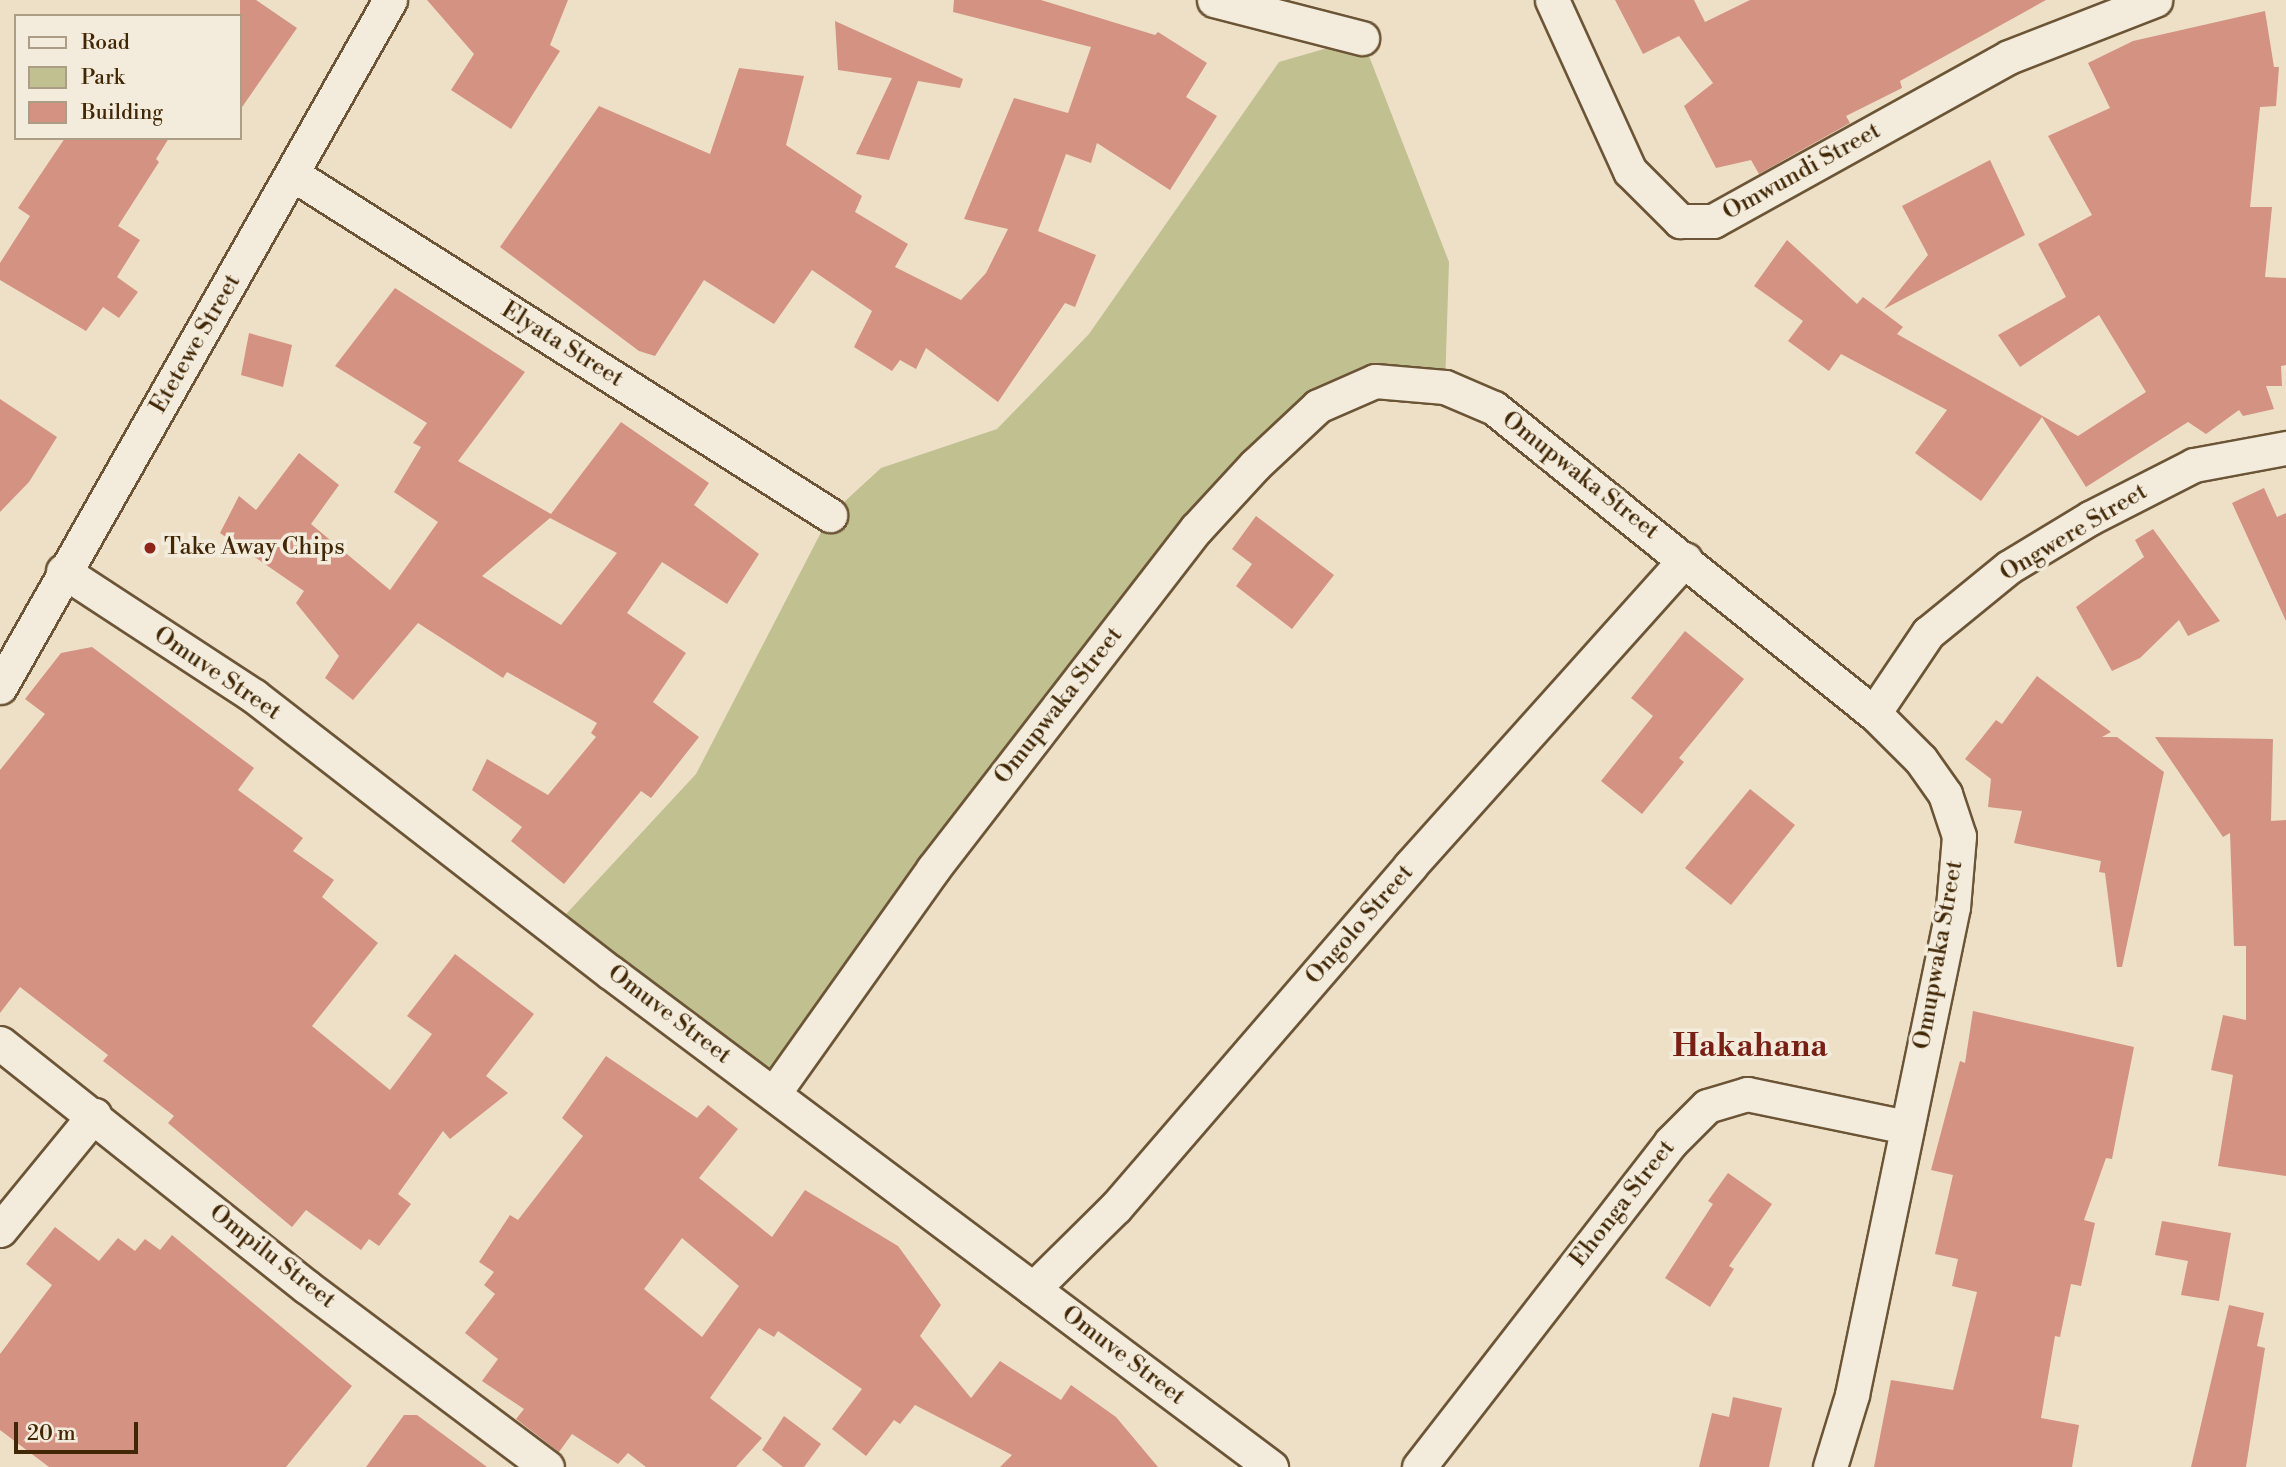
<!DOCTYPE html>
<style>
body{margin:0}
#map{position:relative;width:2286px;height:1467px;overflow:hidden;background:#ede0c7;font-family:"Libre Bodoni",serif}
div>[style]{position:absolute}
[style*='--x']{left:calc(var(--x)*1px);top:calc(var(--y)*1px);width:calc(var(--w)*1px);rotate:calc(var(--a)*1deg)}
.green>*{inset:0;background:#c0c090}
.building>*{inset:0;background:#d49282}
.roads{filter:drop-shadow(2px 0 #6c5536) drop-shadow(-2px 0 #6c5536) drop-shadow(0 2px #6c5536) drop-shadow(0 -2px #6c5536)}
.minor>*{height:33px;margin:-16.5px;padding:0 16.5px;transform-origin:16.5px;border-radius:16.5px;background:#f3ebdb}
.dots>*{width:19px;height:19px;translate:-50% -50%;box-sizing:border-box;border:4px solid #f3ebdb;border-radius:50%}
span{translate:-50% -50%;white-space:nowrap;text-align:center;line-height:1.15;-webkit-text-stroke:7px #f3ebdb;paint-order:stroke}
.street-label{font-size:24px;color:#412705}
.poi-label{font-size:24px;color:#412705}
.left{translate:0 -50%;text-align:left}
.district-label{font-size:32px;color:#7a1f14;font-weight:700}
.legend{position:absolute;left:14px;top:14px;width:228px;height:126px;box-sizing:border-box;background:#f3ebdb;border:2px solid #ac9d85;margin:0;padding:9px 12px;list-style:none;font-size:21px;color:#412705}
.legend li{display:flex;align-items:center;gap:14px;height:35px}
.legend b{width:35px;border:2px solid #ac9d85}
.scale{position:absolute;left:14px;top:1422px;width:124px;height:32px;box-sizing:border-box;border:4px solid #412705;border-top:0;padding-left:9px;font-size:21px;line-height:24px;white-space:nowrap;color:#412705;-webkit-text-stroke:5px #f3ebdb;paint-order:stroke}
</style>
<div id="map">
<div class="green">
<div style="clip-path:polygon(1362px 38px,1449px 262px,1445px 387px,1375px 381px,1255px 465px,774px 1093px,555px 926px,696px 774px,830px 515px,881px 468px,997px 429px,1089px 334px,1279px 62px)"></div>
</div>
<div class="building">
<div style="clip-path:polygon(240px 0,256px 0,297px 28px,240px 110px)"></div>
<div style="clip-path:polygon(427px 0,568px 0,550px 45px,560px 51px,511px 129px,451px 90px,474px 54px)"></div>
<div style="clip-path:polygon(954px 0,1041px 0,1155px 35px,1158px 32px,1207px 63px,1186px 97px,1217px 116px,1170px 190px,1097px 143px,1091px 163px,1066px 154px,1038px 231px,1096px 255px,1075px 307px,1065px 303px,998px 402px,926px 348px,916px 369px,900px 360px,892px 371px,854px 347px,872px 311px,812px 270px,774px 324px,704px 280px,655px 356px,639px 351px,500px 247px,599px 106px,710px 154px,739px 68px,804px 76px,786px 145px,862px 196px,855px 212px,908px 244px,895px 267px,961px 300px,986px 273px,1008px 229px,964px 219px,1014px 98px,1068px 113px,1091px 47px,953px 12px)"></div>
<div style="clip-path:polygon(1615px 0,1694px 0,1705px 22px,1750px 0,2046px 0,1900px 81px,1902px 88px,1846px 116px,1850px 123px,1759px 174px,1751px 160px,1716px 168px,1684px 106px,1713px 83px,1679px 36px,1643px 54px)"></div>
<div style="clip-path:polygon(2265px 11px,2274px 67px,2279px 67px,2276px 106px,2260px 107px,2250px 207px,2272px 207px,2265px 277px,2286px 278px,2286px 365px,2281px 366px,2282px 386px,2266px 386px,2274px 409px,2243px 416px,2239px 410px,2206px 434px,2188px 422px,2086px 487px,2042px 417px,1981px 501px,1915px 453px,1947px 410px,1841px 354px,1829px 371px,1788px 341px,1803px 321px,1754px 286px,1787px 240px,1857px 304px,1863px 297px,1903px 327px,1897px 334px,2078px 436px,2146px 392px,2099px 315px,2020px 367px,1998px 335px,2066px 297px,2038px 244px,2092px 215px,2048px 136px,2110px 108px,2088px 63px,2133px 41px)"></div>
<div style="clip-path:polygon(835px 21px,963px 79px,960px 88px,918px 81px,889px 160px,856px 154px,892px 78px,838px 70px)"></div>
<div style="clip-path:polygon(65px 138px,169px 138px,156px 159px,159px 162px,118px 226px,140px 240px,117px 277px,138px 292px,119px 318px,103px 307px,86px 331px,0 280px,0 263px,30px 216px,18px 208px)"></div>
<div style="clip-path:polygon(1990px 160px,2025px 235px,1884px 309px,1928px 255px,1902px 206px)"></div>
<div style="clip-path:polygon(evenodd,395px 288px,525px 372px,458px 461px,551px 514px,621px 422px,709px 483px,694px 505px,759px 554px,727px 604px,662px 562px,627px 613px,686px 653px,653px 702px,699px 737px,651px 798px,641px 791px,564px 884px,511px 841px,522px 827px,472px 790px,487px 759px,548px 795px,596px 737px,591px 733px,597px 723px,507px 672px,503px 678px,418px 623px,353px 700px,325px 678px,339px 656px,296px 603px,304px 591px,220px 533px,239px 496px,256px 510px,299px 453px,339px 485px,311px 524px,390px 590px,438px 522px,394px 492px,421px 447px,413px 443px,427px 423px,335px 366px,395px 288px,550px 518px,617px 553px,561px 625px,482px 576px,550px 518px)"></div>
<div style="clip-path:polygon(249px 333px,292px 345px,283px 387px,241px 375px)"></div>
<div style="clip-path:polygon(0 399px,57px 437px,29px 482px,0 512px)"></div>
<div style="clip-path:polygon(2264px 488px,2277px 517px,2286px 513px,2286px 621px,2232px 503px)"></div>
<div style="clip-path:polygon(1256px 516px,1334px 575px,1292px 629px,1236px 586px,1252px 564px,1232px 549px)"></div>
<div style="clip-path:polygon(2153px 529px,2220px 621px,2188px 636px,2179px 620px,2140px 658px,2112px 671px,2076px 607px,2144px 557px,2135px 540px)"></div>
<div style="clip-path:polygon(1685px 631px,1744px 679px,1679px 758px,1684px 762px,1642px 814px,1601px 781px,1653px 716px,1631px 698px)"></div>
<div style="clip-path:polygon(92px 647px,254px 768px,238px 790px,303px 838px,293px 851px,334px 880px,322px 897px,378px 943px,312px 1026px,390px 1090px,432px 1034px,407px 1016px,455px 954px,534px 1014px,486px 1076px,508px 1093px,450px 1139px,443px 1131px,398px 1194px,411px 1204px,379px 1246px,369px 1239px,361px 1250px,306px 1210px,292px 1227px,168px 1123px,174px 1116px,103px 1061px,108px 1055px,20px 987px,0 1013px,0 770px,45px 714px,25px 699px,61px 653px)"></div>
<div style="clip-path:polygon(2037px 676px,2111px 732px,2102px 737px,2117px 737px,2164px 772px,2122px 967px,2117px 967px,2105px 873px,2099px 872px,2101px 861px,2014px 843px,2022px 811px,1988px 807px,1991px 779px,1965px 759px,1996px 720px,2002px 724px)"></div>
<div style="clip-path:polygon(2155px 737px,2273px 739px,2271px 821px,2286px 820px,2286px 1176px,2218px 1166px,2233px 1075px,2211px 1070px,2223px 1015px,2246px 1020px,2246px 946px,2234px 946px,2230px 833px,2223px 837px)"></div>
<div style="clip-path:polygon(1750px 789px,1795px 825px,1731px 905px,1685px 868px)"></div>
<div style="clip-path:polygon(1973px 1011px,2134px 1047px,2112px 1159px,2106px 1158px,2084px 1220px,2095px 1223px,2081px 1286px,2071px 1284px,2060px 1337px,2055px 1336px,2041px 1418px,2079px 1425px,2072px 1467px,1874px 1467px,1891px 1380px,1953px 1390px,1977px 1292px,1952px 1286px,1958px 1259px,1935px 1254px,1953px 1175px,1931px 1170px,1960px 1061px,1965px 1063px)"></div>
<div style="clip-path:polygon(evenodd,606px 1056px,697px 1118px,708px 1105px,738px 1129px,699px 1178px,772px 1237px,805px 1190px,898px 1246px,941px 1305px,920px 1336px,971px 1398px,1000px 1361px,1061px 1400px,1071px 1385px,1116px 1417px,1158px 1467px,1000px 1467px,1012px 1455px,915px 1405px,900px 1424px,894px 1420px,866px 1456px,832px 1429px,862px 1389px,778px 1331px,774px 1337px,759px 1328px,710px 1398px,762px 1438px,736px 1467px,646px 1467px,628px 1453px,618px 1464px,572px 1434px,559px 1452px,516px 1419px,524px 1409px,482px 1381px,498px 1359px,465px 1333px,495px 1294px,484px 1285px,494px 1272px,479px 1262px,510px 1215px,518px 1220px,583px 1136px,562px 1118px,606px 1056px,682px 1238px,739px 1286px,702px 1337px,644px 1289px,682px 1238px)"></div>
<div style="clip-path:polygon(1728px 1173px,1772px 1204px,1729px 1266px,1734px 1269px,1710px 1307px,1665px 1278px,1713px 1204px,1708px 1201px)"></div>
<div style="clip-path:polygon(2162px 1221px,2231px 1233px,2219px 1301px,2181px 1295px,2188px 1261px,2155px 1255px)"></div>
<div style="clip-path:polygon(55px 1227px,99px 1261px,118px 1238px,135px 1251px,145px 1239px,160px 1250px,172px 1235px,352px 1386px,286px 1467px,49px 1467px,0 1430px,0 1354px,52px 1285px,26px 1264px)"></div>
<div style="clip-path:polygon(2229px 1305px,2264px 1313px,2257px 1346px,2265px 1348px,2246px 1467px,2191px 1467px)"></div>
<div style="clip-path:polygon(1733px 1397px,1782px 1408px,1769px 1467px,1699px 1467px,1712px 1413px,1729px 1417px)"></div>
<div style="clip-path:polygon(404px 1415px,417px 1415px,487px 1467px,366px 1467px)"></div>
<div style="clip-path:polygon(784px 1416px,821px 1444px,804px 1467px,783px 1467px,762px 1450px)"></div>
</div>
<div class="roads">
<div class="minor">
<div style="--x:1214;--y:0;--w:153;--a:14.4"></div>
<div style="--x:1552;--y:0;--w:188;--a:65.5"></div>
<div style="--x:1630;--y:171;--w:71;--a:45"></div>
<div style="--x:1680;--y:221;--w:33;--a:0"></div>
<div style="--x:1713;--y:221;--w:338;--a:-29"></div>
<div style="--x:2009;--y:57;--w:157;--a:-21.3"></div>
<div style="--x:294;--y:175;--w:635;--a:32.39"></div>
<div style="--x:63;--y:571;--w:228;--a:33.2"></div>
<div style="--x:254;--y:696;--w:450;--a:37.8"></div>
<div style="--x:610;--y:972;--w:826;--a:36.83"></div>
<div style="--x:0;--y:687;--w:790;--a:-60.42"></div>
<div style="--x:1874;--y:713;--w:97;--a:-56"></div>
<div style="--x:1928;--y:633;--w:104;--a:-39.2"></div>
<div style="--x:2009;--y:567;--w:95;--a:-31.2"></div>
<div style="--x:2090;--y:518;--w:117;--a:-27"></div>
<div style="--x:2194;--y:465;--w:94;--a:-10.5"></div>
<div style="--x:0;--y:1043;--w:392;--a:38.5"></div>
<div style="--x:307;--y:1287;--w:300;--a:36.9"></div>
<div style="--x:774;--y:1093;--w:275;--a:-54.6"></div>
<div style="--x:933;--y:869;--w:430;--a:-52.3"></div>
<div style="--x:1196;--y:529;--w:87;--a:-47.3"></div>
<div style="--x:1255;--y:465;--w:86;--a:-43.1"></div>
<div style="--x:1318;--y:406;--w:62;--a:-23.7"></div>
<div style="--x:1375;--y:381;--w:70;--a:4.9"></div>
<div style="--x:1445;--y:387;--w:53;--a:23.2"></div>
<div style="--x:1494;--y:408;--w:487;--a:38.8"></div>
<div style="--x:1874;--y:713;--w:66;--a:45"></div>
<div style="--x:1921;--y:760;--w:42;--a:54.8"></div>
<div style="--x:1945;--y:794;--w:44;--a:71.6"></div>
<div style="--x:1959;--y:836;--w:71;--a:94.8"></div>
<div style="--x:1953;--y:907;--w:498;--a:101.7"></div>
<div style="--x:1852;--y:1395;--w:75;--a:107"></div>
<div style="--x:0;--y:1230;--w:149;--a:-50.7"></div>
<div style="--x:1033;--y:1289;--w:117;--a:-44.7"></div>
<div style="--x:1116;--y:1207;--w:450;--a:-49.2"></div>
<div style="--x:1410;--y:866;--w:412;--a:-48.1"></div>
<div style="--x:1419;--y:1467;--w:410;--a:-52.2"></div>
<div style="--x:1670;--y:1143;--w:52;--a:-45"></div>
<div style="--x:1707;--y:1106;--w:42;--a:-16.7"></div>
<div style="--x:1747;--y:1094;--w:162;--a:11.7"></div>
</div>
</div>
<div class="dots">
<div style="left:150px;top:548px;background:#8f2418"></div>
</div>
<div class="street-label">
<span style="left:1802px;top:172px;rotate:-29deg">Omwundi Street</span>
<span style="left:196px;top:344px;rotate:-60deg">Etetewe Street</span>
<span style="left:562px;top:345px;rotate:32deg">Elyata Street</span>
<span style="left:1580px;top:476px;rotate:38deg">Omupwaka Street</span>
<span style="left:2074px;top:533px;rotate:-31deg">Ongwere Street</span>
<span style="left:217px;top:674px;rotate:34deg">Omuve Street</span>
<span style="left:1059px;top:706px;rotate:-52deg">Omupwaka Street</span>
<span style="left:1360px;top:925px;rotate:-49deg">Ongolo Street</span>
<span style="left:1939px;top:955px;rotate:-80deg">Omupwaka Street</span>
<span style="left:669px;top:1015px;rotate:37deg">Omuve Street</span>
<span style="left:1623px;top:1204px;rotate:-52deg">Ehonga Street</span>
<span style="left:272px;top:1257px;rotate:38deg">Ompilu Street</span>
<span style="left:1123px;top:1356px;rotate:37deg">Omuve Street</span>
</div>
<div class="poi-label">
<span class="left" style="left:164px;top:548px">Take Away Chips</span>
</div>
<div class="district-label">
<span style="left:1750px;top:1046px">Hakahana</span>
</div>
<ul class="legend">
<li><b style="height:9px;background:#f3ebdb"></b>Road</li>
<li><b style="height:19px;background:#c0c090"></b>Park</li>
<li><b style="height:19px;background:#d49282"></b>Building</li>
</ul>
<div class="scale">20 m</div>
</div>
